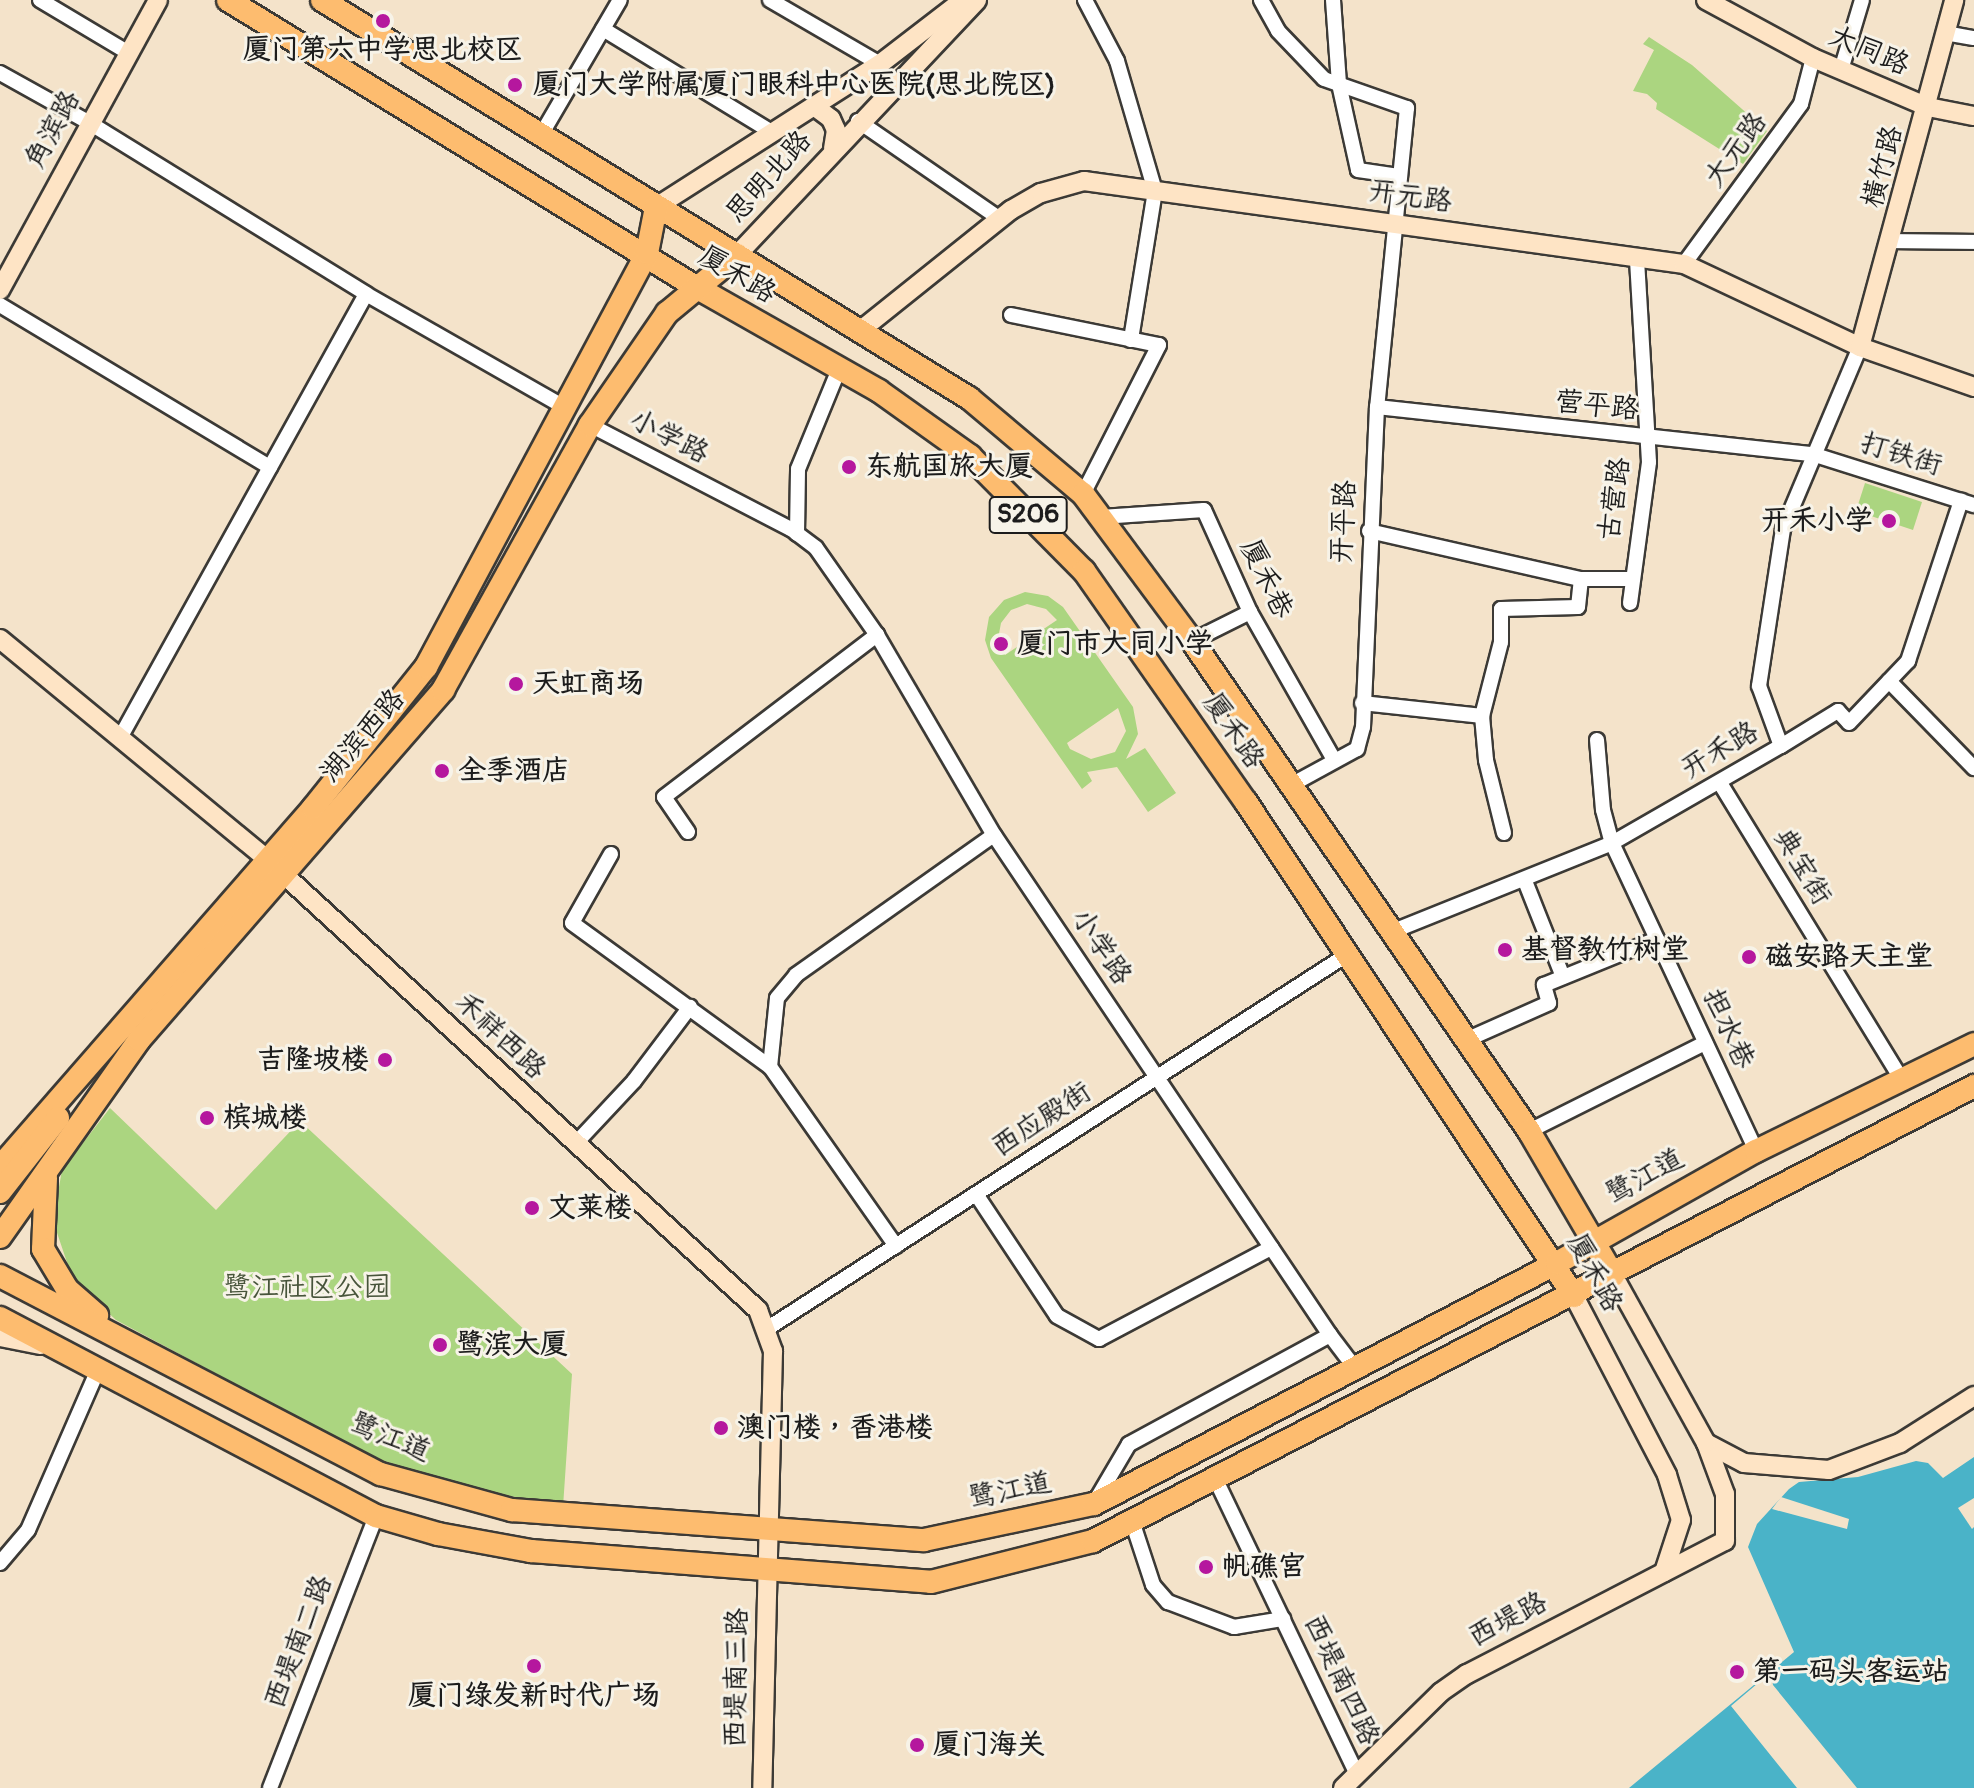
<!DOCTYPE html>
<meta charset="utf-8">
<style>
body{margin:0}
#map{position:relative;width:1974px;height:1788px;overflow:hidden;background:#f4e3ca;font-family:Pangolin,"LXGW WenKai TC",sans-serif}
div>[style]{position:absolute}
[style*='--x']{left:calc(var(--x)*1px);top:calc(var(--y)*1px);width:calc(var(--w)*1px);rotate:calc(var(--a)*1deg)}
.green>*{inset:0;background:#abd580}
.water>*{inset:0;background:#4ab3c8}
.pier>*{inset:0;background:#f4e3ca}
.roads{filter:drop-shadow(2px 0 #3c3a36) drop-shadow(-2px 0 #3c3a36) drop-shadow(0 2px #3c3a36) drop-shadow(0 -2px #3c3a36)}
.street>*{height:14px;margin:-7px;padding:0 7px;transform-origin:7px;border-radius:7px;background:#fff}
.secondary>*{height:18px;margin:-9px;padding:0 9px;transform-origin:9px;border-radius:9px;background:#fee4c5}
.primary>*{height:22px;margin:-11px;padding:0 11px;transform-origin:11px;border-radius:11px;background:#fdbc6f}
.dots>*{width:22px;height:22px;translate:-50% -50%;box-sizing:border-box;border:4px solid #f7f3e8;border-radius:50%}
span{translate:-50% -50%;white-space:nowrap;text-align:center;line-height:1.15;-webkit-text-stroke:6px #f7f3e8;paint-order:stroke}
.shield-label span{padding:2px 6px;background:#f7f3e8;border:2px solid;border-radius:6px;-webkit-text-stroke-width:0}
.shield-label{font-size:26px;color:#1c1c1c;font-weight:700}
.poi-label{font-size:28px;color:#1c1c1c;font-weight:700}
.left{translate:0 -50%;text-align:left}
.right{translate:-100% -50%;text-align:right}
.street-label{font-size:28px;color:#1c1c1c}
.park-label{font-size:28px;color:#47543a}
</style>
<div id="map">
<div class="green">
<div style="clip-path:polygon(1649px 37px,1692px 65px,1767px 131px,1743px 164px,1656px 109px,1657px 103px,1647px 94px,1633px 91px,1654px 50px,1643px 44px)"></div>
<div style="clip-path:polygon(1865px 483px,1922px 502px,1913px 530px,1856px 511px)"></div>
<div style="clip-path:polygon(evenodd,1025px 592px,1048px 596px,1063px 607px,1133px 707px,1138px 734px,1126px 759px,1145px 748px,1176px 793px,1148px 812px,1117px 767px,1087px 772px,1092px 781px,1082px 789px,991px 658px,985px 640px,989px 617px,1004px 600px,1025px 592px,1027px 604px,1046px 609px,1057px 620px,1005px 655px,998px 639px,1001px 623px,1011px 610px,1027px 604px,1025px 592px,1118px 708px,1126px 731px,1115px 752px,1091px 759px,1070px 749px,1067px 743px,1118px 708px)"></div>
<div style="clip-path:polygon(110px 1108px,216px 1210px,300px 1121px,572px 1374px,563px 1507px,462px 1486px,372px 1457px,116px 1320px,73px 1280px,53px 1221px,62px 1170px)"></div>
</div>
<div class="water">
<div style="clip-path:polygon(1974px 1457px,1974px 1788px,1629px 1788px,1794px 1652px,1748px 1547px,1757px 1524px,1789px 1489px,1799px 1482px,1858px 1477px,1916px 1461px,1928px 1463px,1943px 1478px)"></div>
</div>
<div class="pier">
<div style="clip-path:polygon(1781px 1497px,1849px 1519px,1847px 1529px,1772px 1509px)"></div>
<div style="clip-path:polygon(1974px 1498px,1974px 1527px,1972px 1529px,1958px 1508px)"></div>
<div style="clip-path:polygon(1771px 1672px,1773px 1685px,1857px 1788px,1797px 1788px,1731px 1706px)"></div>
</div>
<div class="roads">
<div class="street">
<div style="--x:40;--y:0;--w:101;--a:30.9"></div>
<div style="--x:770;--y:0;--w:127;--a:30.2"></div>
<div style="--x:1085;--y:0;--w:69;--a:62.3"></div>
<div style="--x:1117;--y:61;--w:135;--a:73.7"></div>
<div style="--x:1155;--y:191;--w:151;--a:99.2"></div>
<div style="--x:1261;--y:0;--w:35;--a:61"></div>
<div style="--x:1278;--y:31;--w:66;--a:46.2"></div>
<div style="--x:1324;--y:79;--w:88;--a:19.3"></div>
<div style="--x:1407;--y:108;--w:301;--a:95.7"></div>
<div style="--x:1377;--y:407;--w:320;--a:92.5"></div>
<div style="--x:1363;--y:727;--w:23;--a:105"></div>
<div style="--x:1357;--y:749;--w:75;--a:151.4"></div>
<div style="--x:1333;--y:0;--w:84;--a:85.9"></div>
<div style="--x:1339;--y:84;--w:88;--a:77.5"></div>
<div style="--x:1358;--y:170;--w:41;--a:8.3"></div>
<div style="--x:603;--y:29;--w:198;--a:31.4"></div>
<div style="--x:1945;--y:33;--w:29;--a:10"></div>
<div style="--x:1841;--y:70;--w:73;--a:-73.3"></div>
<div style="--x:0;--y:73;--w:101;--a:29.1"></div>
<div style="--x:88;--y:122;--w:327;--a:31.7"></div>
<div style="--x:366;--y:294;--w:232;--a:29.7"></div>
<div style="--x:858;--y:121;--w:173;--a:34.6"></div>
<div style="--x:541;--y:135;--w:156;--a:-59.7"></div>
<div style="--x:1892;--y:241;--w:82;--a:0.7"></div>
<div style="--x:1684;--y:264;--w:198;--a:-53.8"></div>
<div style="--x:1801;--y:104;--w:48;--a:-75.4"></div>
<div style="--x:0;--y:305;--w:315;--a:31"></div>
<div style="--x:1011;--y:315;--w:151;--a:11.5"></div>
<div style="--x:1159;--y:345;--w:167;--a:117"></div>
<div style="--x:1377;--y:407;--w:438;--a:6.2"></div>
<div style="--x:1812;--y:454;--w:170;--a:17.5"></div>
<div style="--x:590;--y:425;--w:226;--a:27.4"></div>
<div style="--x:791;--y:529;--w:31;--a:37"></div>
<div style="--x:816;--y:548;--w:106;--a:55"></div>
<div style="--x:877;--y:635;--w:232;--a:59.7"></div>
<div style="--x:994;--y:835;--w:602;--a:56.1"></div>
<div style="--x:1330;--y:1335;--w:229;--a:151.5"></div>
<div style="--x:1129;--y:1444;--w:65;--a:120.5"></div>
<div style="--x:1101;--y:517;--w:103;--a:-3.9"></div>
<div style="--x:1204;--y:510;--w:112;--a:65.7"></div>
<div style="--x:1250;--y:612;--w:170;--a:60.4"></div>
<div style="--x:1369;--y:531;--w:217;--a:12.8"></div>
<div style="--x:1581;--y:579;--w:49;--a:0"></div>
<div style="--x:797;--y:534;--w:65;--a:-89.1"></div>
<div style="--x:798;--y:469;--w:108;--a:-67.7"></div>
<div style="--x:1630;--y:603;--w:142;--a:-82.3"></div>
<div style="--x:1649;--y:462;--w:205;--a:-93.4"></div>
<div style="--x:1192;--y:641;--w:65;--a:-26.6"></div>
<div style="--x:1889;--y:681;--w:122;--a:45.7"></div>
<div style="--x:1362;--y:703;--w:121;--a:6.2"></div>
<div style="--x:121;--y:736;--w:505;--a:-61"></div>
<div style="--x:1597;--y:740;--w:70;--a:85.1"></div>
<div style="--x:1603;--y:810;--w:34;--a:75"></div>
<div style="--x:1612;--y:843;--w:340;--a:64.9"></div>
<div style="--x:1781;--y:746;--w:67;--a:-31.6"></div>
<div style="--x:1838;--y:711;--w:16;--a:47"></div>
<div style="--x:1849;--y:723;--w:86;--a:-46.4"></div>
<div style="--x:1908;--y:661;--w:169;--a:-71.7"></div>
<div style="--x:1720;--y:783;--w:348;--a:58.5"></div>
<div style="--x:688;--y:832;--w:42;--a:-124.4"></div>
<div style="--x:664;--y:797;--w:268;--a:-37.3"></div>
<div style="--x:1504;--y:833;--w:75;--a:-103.9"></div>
<div style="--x:1486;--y:760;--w:44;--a:-95.2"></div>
<div style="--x:1482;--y:716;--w:76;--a:-75.6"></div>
<div style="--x:1501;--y:642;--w:33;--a:-90"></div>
<div style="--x:1501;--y:609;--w:77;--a:-1.5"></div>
<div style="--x:1578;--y:607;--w:28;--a:-84"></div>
<div style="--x:611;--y:854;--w:79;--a:119.5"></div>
<div style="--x:572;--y:923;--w:245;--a:36"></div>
<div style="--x:1525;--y:881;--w:103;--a:68.4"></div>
<div style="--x:1391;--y:932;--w:238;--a:-21.9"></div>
<div style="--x:1612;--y:843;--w:195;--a:-29.9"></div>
<div style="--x:1781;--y:746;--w:64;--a:-110.1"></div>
<div style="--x:1759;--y:686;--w:159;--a:-81.3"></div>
<div style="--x:1783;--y:529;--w:198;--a:-67.1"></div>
<div style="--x:1466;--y:1040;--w:91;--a:-24"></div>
<div style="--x:1549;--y:1003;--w:19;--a:-106"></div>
<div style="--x:1544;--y:985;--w:122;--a:-22.2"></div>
<div style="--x:1529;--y:1131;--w:197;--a:-26.6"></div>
<div style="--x:576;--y:1143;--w:85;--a:-46.9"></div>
<div style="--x:634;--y:1081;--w:93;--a:-52.9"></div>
<div style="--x:976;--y:1194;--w:146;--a:56.4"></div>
<div style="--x:1057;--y:1316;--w:48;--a:28.7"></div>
<div style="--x:1099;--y:1339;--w:195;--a:-27.9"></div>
<div style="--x:896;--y:1246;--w:219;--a:-125.1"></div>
<div style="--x:770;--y:1067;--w:69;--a:-84.2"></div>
<div style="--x:777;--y:998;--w:30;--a:-50"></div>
<div style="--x:796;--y:975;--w:242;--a:-35.3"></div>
<div style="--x:765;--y:1330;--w:694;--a:-32.82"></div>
<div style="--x:1330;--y:1335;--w:41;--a:52.9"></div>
<div style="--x:1215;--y:1478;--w:328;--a:64.4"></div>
<div style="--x:1132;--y:1521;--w:67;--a:71.8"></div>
<div style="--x:1153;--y:1585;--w:23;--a:49"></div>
<div style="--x:1168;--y:1602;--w:71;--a:20.7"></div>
<div style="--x:1234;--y:1627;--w:50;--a:-9.3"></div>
<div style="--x:0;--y:1563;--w:43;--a:-49.7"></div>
<div style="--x:28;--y:1530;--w:175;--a:-66.4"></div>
<div style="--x:270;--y:1788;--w:292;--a:-68.7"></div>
</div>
<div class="secondary">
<div style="--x:1706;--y:0;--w:122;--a:28.5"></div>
<div style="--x:1813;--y:58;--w:125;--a:23.1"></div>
<div style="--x:1928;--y:107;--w:47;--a:11.1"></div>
<div style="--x:814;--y:106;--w:21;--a:37"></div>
<div style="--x:831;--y:119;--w:12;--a:66"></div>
<div style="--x:836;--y:130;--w:19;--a:99"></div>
<div style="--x:656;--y:207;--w:266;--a:-32.6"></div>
<div style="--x:880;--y:64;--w:105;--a:-37.6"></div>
<div style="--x:737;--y:255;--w:350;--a:-46.7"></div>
<div style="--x:0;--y:290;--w:330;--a:-61.4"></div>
<div style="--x:861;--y:330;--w:192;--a:-38.7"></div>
<div style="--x:1011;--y:210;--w:34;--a:-30"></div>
<div style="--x:1041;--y:193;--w:45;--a:-15.6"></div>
<div style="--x:1084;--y:181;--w:606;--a:7.88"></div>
<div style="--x:1684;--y:264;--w:195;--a:25.2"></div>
<div style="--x:1860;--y:347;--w:121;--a:19.3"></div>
<div style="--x:1860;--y:347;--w:360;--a:-74.8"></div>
<div style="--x:0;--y:639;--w:346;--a:39.5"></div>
<div style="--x:267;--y:859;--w:667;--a:42.57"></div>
<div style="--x:758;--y:1310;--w:44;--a:69.9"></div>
<div style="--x:773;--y:1351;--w:437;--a:91.4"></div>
<div style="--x:1574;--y:1296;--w:202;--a:62.5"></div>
<div style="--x:1667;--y:1475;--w:47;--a:72.7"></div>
<div style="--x:1681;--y:1520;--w:55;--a:108.1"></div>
<div style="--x:0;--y:1337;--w:41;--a:11.3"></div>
<div style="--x:1706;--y:1443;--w:43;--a:27.8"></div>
<div style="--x:1744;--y:1463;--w:85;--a:4.7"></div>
<div style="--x:1829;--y:1470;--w:76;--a:-20.8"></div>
<div style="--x:1900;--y:1443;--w:88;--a:-32.4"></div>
<div style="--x:1343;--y:1788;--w:137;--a:-44.4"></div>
<div style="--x:1441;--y:1692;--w:32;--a:-35"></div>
<div style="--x:1467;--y:1674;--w:290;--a:-27.3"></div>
<div style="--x:1725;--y:1541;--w:47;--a:-90"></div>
<div style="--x:1725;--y:1494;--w:54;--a:-110.4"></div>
<div style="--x:1706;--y:1443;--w:192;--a:-119"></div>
</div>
<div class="primary">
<div style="--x:228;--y:0;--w:549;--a:31.52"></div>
<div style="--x:696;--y:287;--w:210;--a:29.6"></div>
<div style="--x:879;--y:391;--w:112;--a:35.5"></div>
<div style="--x:970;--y:456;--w:162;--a:45.3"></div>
<div style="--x:1084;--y:571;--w:282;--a:55"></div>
<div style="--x:1246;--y:802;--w:593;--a:56.42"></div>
<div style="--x:322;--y:0;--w:760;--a:31.6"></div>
<div style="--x:969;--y:398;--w:149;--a:40.1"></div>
<div style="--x:1083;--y:494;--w:183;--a:53.4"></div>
<div style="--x:1192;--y:641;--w:595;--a:55.48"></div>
<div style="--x:1529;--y:1131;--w:167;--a:59.7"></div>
<div style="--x:0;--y:1167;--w:476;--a:-48.9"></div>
<div style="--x:313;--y:808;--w:181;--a:-51.3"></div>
<div style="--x:426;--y:667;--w:469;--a:-61.9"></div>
<div style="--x:647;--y:253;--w:47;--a:-78.9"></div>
<div style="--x:46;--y:1178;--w:71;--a:92.4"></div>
<div style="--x:43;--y:1249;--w:47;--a:59"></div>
<div style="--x:67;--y:1289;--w:40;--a:41"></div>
<div style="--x:0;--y:1192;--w:94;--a:-51.9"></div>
<div style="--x:0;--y:1237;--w:241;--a:-54.8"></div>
<div style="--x:139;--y:1040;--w:464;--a:-49"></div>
<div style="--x:443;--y:690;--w:303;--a:-61"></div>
<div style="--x:590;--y:425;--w:136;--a:-55.5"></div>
<div style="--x:667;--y:313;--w:91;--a:-39.6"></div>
<div style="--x:0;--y:1276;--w:429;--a:27.5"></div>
<div style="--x:381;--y:1474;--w:136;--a:15.4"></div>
<div style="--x:512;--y:1510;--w:413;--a:4.2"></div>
<div style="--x:924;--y:1540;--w:174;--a:-12"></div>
<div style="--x:1094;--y:1504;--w:522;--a:-27.5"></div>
<div style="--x:1557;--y:1263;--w:228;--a:-29.4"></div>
<div style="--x:1756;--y:1151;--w:243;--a:-26.1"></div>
<div style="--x:0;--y:1318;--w:425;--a:27.8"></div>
<div style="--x:376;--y:1516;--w:65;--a:16.2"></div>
<div style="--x:438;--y:1534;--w:95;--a:10.4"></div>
<div style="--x:531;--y:1551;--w:401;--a:4.4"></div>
<div style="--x:931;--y:1582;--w:167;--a:-14.2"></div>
<div style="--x:1093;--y:1541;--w:992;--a:-27.31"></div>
</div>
</div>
<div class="dots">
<div style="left:383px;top:21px;background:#b5179e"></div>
<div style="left:515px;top:85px;background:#b5179e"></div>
<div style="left:849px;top:467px;background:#b5179e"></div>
<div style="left:1889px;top:521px;background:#b5179e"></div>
<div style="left:1001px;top:644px;background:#b5179e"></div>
<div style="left:516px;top:684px;background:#b5179e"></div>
<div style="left:442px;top:771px;background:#b5179e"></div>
<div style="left:1505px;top:950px;background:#b5179e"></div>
<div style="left:1749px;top:957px;background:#b5179e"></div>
<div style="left:385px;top:1060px;background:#b5179e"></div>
<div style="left:207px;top:1118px;background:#b5179e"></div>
<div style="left:532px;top:1208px;background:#b5179e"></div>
<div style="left:440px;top:1345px;background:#b5179e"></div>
<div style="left:721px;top:1428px;background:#b5179e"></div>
<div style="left:1206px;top:1567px;background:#b5179e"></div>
<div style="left:534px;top:1666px;background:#b5179e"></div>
<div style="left:1737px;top:1672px;background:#b5179e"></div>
<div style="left:917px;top:1745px;background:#b5179e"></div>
</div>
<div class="shield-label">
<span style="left:1028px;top:515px">S206</span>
</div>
<div class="poi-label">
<span style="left:383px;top:50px">厦门第六中学思北校区</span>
<span class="left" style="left:533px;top:85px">厦门大学附属厦门眼科中心医院(思北院区)</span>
<span class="left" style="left:865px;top:467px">东航国旅大厦</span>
<span class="right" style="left:1873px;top:521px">开禾小学</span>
<span class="left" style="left:1017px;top:644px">厦门市大同小学</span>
<span class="left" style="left:532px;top:684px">天虹商场</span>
<span class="left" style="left:458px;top:771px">全季酒店</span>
<span class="left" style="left:1521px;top:950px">基督教竹树堂</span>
<span class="left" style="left:1765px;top:957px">磁安路天主堂</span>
<span class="right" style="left:369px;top:1060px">吉隆坡楼</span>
<span class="left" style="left:223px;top:1118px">槟城楼</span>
<span class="left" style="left:548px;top:1208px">文莱楼</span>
<span class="left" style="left:456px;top:1345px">鹭滨大厦</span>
<span class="left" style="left:737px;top:1428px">澳门楼，香港楼</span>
<span class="left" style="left:1222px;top:1567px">帆礁宫</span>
<span class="left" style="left:1753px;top:1672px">第一码头客运站</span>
<span style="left:534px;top:1696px">厦门绿发新时代广场</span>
<span class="left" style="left:933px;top:1745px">厦门海关</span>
</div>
<div class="street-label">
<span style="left:1869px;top:51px;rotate:23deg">大同路</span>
<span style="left:53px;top:130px;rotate:-62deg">角滨路</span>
<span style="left:1736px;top:150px;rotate:-54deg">大元路</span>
<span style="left:1883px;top:167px;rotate:-75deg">横竹路</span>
<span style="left:769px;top:177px;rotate:-48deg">思明北路</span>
<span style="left:1410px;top:197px;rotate:8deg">开元路</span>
<span style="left:737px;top:275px;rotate:31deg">厦禾路</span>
<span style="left:1597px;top:406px;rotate:6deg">营平路</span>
<span style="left:669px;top:437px;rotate:27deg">小学路</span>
<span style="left:1901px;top:455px;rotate:17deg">打铁街</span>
<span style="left:1615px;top:499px;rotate:-82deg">古营路</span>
<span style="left:1344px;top:522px;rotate:-87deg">开平路</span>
<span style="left:1266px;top:579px;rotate:64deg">厦禾巷</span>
<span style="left:1233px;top:731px;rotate:55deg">厦禾路</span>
<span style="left:363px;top:736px;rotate:-49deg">湖滨西路</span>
<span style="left:1720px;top:751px;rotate:-31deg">开禾路</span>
<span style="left:1802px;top:867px;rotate:59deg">典宝街</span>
<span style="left:1101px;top:947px;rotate:56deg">小学路</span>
<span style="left:1728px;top:1029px;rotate:65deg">担水巷</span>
<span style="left:500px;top:1036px;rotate:43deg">禾祥西路</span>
<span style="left:1042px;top:1120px;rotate:-33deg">西应殿街</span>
<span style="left:1645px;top:1177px;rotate:-29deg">鹭江道</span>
<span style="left:1594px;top:1273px;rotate:61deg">厦禾路</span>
<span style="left:390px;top:1438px;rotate:22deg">鹭江道</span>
<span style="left:1010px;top:1491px;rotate:-12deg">鹭江道</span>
<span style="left:1508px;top:1620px;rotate:-28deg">西堤路</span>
<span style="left:299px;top:1642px;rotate:-69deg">西堤南二路</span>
<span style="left:737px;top:1678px;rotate:-89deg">西堤南三路</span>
<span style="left:1341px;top:1680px;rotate:65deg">西堤南四路</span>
</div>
<div class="park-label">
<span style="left:307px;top:1288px">鹭江社区公园</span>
</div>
</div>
